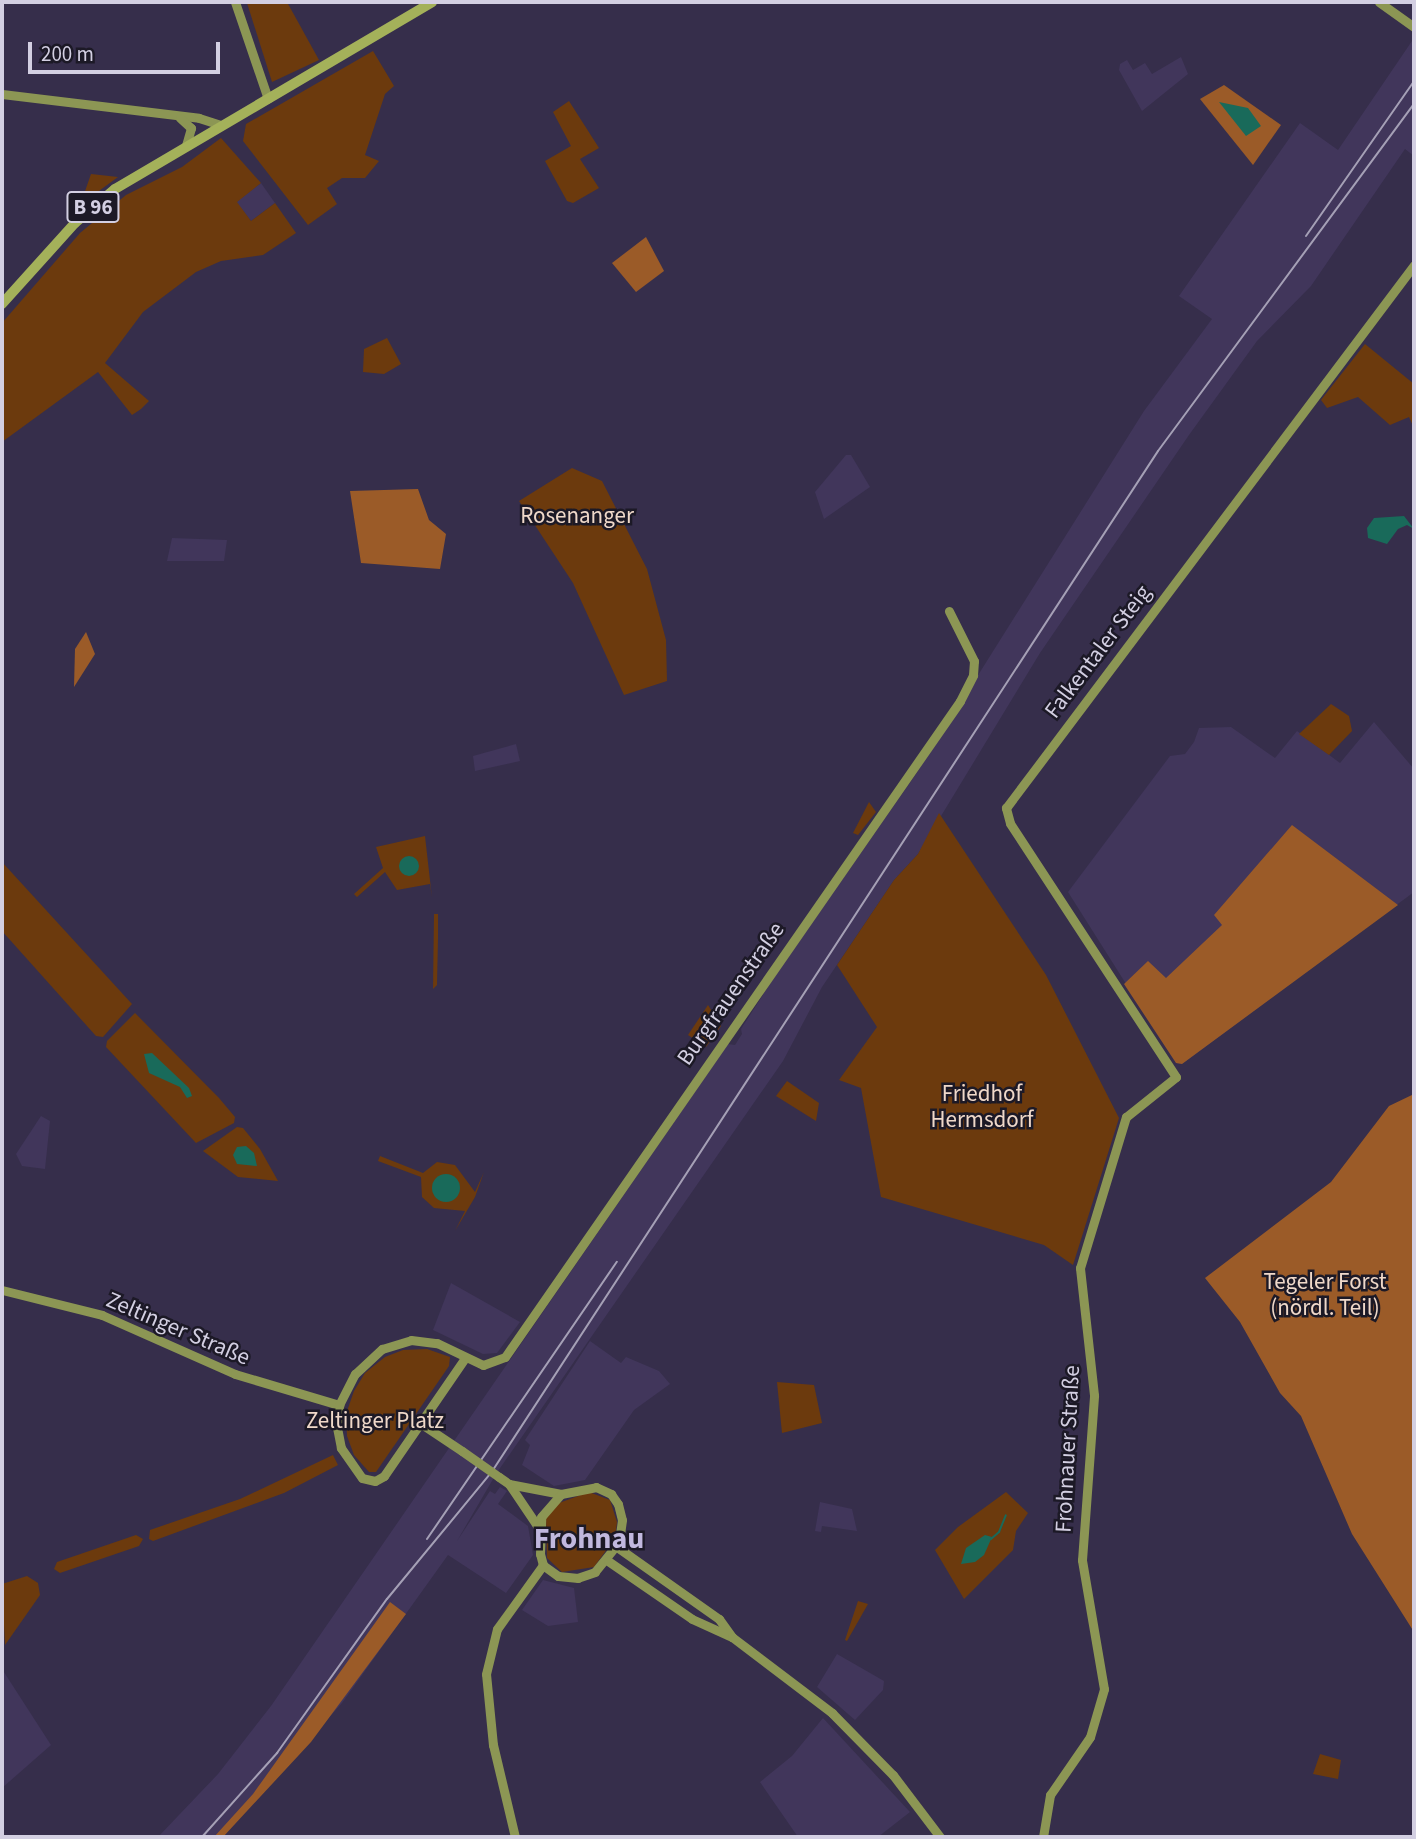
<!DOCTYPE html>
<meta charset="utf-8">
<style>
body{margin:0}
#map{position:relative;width:1416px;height:1839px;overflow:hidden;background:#362e4b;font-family:"Source Sans 3",sans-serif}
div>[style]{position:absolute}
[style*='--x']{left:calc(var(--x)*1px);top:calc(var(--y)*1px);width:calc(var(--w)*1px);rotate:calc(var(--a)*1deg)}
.built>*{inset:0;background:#41365b}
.green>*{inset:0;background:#6c3a0d}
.forest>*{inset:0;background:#9b5b28}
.water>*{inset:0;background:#196a5a}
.round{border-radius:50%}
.stream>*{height:2px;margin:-1px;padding:0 1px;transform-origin:1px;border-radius:1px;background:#196a5a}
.secondary>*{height:9px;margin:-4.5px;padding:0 4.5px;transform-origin:4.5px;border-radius:4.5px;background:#8c9654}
.primary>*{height:10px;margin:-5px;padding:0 5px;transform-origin:5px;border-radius:5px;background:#a4b15a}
.tram>*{height:2px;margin:-1px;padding:0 1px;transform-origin:1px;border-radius:1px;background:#a5a0b6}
.secondary-bridge>*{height:9px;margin:-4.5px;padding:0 4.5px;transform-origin:4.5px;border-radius:4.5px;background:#8c9654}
span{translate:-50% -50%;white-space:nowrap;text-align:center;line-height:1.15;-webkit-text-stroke:5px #1c1926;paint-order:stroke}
.shield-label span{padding:2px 5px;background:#1c1926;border:2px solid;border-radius:5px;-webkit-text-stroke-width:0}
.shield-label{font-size:21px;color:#d3cfe2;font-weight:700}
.park-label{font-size:23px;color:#efd8c9}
.street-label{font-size:23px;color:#d3cfe2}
.district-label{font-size:30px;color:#c1b8de;font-weight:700}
.frame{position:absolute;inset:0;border:4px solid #d3cfe2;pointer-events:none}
.scale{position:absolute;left:28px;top:42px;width:192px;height:32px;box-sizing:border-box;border:4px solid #d3cfe2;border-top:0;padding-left:9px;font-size:21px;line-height:24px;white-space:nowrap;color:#d3cfe2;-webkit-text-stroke:5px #1c1926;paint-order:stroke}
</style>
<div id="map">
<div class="built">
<div style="clip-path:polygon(1414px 38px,1414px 156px,1405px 149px,1311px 286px,1257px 341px,1189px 435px,1040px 653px,918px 854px,894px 880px,822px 987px,783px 1061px,496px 1474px,457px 1541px,490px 1491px,495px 1494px,500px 1487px,507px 1491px,498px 1504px,528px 1526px,533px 1555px,506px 1593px,448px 1555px,342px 1703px,223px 1837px,158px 1837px,218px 1774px,271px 1706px,728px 1044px,735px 1045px,742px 1034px,741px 1029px,775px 976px,916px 774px,1144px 411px,1212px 319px,1179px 296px,1300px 123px,1338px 150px)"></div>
<div style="clip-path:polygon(1181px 57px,1188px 74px,1142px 111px,1119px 70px,1120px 64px,1127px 60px,1133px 70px,1145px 63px,1152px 74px)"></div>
<div style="clip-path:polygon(261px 183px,275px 203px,251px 221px,236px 202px)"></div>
<div style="clip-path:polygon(846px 455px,851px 455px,870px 487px,824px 519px,815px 492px)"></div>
<div style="clip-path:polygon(172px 538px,227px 540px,224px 561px,167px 561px)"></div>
<div style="clip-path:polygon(1374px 722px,1414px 769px,1414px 892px,1182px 1064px,1176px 1063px,1068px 892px,1170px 756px,1185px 754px,1194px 742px,1199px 728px,1231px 727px,1275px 758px,1297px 731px,1340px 763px)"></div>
<div style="clip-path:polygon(516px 744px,520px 761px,475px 771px,473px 756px)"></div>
<div style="clip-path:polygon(41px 1116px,50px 1121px,45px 1169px,22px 1166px,16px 1154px)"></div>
<div style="clip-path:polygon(451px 1283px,520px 1322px,497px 1353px,483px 1354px,433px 1330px)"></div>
<div style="clip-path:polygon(590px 1341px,621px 1363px,626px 1357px,659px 1371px,670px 1384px,634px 1410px,585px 1480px,554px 1486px,522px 1465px,530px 1445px,525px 1440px)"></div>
<div style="clip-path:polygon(820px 1502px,852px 1509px,857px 1531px,822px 1526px,821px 1532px,815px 1531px)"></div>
<div style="clip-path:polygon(543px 1580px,574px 1588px,578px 1622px,548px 1626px,522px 1610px)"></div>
<div style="clip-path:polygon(837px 1654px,884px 1681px,883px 1690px,855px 1720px,817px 1687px)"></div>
<div style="clip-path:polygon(2px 1669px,51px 1745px,2px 1788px)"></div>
<div style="clip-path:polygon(823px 1718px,910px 1812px,878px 1837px,798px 1837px,760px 1782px,792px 1756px)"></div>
</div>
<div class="green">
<div style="clip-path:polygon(287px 2px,319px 60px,272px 82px,247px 3px)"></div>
<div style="clip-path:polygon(373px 51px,394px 86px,385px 94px,365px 155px,379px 161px,365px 178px,342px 178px,327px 188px,337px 204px,308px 225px,243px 141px,246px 124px)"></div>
<div style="clip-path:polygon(569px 101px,599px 148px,580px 159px,599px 188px,573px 203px,567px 201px,545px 161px,571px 146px,553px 112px)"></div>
<div style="clip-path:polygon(221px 138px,261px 183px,237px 202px,251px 221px,275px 203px,296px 233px,263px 255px,221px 261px,196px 272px,143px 312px,105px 363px,149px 401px,141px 409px,132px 415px,98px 372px,2px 442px,2px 323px,80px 233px,126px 195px,182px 167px)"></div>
<div style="clip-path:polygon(91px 174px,118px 177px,77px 207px,83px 197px)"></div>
<div style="clip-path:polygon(387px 338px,401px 364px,384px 374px,363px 372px,364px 349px)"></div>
<div style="clip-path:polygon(1365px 344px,1414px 384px,1414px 428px,1409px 417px,1390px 425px,1358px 397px,1327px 408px,1321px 400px)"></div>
<div style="clip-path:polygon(572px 468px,602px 481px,647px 569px,666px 640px,667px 681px,624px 695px,573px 583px,519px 501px)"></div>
<div style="clip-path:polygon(1331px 704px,1349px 716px,1352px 731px,1329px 755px,1299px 734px)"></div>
<div style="clip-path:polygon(869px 802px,876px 812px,858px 835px,853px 833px)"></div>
<div style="clip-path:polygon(939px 813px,1046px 975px,1119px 1118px,1073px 1265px,1044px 1245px,881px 1197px,861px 1088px,839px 1080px,877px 1027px,837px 965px,894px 880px,918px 854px)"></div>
<div style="clip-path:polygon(425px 836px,432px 898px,430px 884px,397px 890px,385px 872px,357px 897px,354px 894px,383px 868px,376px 847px)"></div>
<div style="clip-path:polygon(2px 862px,132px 1004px,103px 1037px,96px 1036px,2px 931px)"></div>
<div style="clip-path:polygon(434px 914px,438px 914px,438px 938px,437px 985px,433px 989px)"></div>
<div style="clip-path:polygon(708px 1005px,721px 1026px,706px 1047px,688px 1035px)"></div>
<div style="clip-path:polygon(135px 1013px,219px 1098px,235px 1117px,234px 1123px,196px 1143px,106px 1047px,107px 1041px)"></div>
<div style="clip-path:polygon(787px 1081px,819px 1103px,816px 1121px,776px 1096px)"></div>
<div style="clip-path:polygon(237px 1127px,243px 1128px,260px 1149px,278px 1181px,238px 1177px,203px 1151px)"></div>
<div style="clip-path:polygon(380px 1156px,423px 1173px,437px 1162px,455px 1165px,475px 1192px,484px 1172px,475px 1197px,455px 1231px,465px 1211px,434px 1208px,422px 1197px,421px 1177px,378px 1161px)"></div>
<div style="clip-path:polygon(427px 1349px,450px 1357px,449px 1366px,376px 1472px,369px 1472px,354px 1455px,347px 1436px,346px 1414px,354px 1391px,365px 1373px,385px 1357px,403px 1350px)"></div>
<div style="clip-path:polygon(777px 1382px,814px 1385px,822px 1423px,782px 1433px)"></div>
<div style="clip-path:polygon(333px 1455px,338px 1465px,284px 1493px,153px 1541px,149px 1539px,150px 1530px,240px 1499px)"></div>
<div style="clip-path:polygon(589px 1492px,610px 1500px,617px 1522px,615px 1538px,594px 1567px,562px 1572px,547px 1558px,546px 1518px,559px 1503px)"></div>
<div style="clip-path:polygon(1006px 1492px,1028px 1513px,1016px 1531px,1013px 1550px,964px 1599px,935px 1550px,958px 1527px)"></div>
<div style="clip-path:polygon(136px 1535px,143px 1539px,139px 1546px,60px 1573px,54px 1569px,57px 1562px)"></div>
<div style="clip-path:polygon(27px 1576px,38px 1583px,40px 1595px,5px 1645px,2px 1584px)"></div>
<div style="clip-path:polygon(858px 1601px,868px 1604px,847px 1641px,845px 1640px)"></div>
<div style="clip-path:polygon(1320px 1754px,1341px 1760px,1338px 1779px,1313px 1774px)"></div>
</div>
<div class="forest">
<div style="clip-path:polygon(1224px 85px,1281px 125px,1253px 165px,1200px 99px)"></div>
<div style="clip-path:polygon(646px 237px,664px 271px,636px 292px,612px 263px)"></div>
<div style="clip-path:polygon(418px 489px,429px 520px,446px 534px,440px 569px,361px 563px,350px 491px)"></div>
<div style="clip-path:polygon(86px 632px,95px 654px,74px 687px,75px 649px)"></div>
<div style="clip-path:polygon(1292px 825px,1398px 905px,1182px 1064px,1176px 1063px,1124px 984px,1148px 961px,1166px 978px,1222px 925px,1214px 915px)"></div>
<div style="clip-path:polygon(1414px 1094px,1414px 1632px,1352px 1534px,1301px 1416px,1280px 1393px,1240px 1322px,1205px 1278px,1331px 1182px,1389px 1106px)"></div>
<div style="clip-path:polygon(390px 1602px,406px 1614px,311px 1742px,223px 1837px,214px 1837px,253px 1794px)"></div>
</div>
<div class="water">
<div style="clip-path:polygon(1219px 102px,1248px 108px,1261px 126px,1246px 136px)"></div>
<div style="clip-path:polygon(1404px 516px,1414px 529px,1407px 525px,1398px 529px,1387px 544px,1368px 538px,1367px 528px,1374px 518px)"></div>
<div class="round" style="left:399px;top:856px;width:20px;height:20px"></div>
<div style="clip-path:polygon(152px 1053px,189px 1088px,192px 1096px,187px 1098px,180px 1087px,149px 1073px,144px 1054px)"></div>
<div style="clip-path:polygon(246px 1146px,254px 1153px,257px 1166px,237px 1164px,233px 1155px,237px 1147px)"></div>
<div class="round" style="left:432px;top:1174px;width:28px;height:28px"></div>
<div style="clip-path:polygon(985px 1535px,992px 1537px,984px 1555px,975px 1562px,961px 1564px,966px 1548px)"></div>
</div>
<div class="stream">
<div style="--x:991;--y:1539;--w:11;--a:-41"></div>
<div style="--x:999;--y:1532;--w:18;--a:-68"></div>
</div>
<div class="secondary">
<div style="--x:235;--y:2;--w:102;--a:71.2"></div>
<div style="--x:1379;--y:2;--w:43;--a:35.5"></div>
<div style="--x:2;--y:94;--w:198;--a:6.9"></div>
<div style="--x:199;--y:118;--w:22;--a:18"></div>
<div style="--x:180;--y:118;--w:15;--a:42"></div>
<div style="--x:191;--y:128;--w:18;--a:106"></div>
<div style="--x:2;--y:1290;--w:103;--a:14"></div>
<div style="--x:102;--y:1315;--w:145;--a:23.9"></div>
<div style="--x:235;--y:1374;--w:109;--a:16.6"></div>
<div style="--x:465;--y:1358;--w:143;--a:124.5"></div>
<div style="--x:384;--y:1476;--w:10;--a:151"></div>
<div style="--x:375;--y:1481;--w:13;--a:-167"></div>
<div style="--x:362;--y:1478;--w:37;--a:-125"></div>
<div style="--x:341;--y:1448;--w:20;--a:-101"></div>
<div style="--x:337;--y:1428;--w:23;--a:-85"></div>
<div style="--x:339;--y:1405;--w:35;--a:-63"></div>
<div style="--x:355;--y:1374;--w:37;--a:-43"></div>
<div style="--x:382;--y:1349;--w:30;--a:-17"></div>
<div style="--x:411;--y:1340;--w:26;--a:7"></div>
<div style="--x:437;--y:1343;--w:51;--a:25.6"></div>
<div style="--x:483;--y:1365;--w:23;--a:-20"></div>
<div style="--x:505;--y:1357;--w:798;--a:-55.25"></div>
<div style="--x:960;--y:701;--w:29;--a:-63"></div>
<div style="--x:973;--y:675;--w:14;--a:-86"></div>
<div style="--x:974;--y:661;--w:56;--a:-116.6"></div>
<div style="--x:420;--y:1423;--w:50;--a:33.7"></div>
<div style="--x:499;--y:1477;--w:12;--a:35"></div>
<div style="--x:509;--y:1484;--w:52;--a:56"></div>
<div style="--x:509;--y:1484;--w:53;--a:10.9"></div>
<div style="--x:596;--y:1487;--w:17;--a:25"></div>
<div style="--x:611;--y:1494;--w:12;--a:55"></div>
<div style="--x:618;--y:1504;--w:16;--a:76"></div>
<div style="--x:622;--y:1520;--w:22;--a:98"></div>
<div style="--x:619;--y:1542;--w:38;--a:129"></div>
<div style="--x:595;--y:1572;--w:18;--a:161"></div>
<div style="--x:578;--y:1578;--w:20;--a:-174"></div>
<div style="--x:558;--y:1576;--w:19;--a:-144"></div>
<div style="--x:543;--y:1565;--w:11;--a:-105"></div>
<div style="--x:540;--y:1554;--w:37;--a:-88"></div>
<div style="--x:541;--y:1517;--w:30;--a:-49"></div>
<div style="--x:561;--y:1494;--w:36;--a:-11"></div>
<div style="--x:617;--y:1547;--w:125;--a:35.2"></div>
<div style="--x:719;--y:1619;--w:22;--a:54"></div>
<div style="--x:608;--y:1561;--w:102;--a:34.6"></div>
<div style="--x:692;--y:1619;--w:44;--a:24.2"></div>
<div style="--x:732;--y:1637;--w:126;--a:37.2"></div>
<div style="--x:832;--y:1713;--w:87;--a:45.5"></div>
<div style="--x:893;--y:1775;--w:78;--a:52.8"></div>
<div style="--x:515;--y:1837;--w:95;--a:-103.4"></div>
<div style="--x:493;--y:1745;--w:71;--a:-95.6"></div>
<div style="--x:486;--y:1674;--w:46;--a:-76.3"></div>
<div style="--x:497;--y:1629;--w:79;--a:-54.3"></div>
<div style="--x:1043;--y:1837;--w:43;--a:-80.5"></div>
<div style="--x:1050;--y:1795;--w:70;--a:-55.4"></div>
<div style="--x:1090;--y:1737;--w:50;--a:-73.7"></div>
<div style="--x:1104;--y:1689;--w:131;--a:-99.7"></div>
<div style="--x:1082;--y:1560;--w:165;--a:-85.8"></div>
<div style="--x:1094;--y:1395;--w:128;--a:-96.3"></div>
<div style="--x:1080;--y:1268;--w:158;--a:-73.1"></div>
<div style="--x:1126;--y:1117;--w:64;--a:-38.7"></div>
<div style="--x:1176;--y:1077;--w:303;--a:-123.2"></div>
<div style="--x:1010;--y:823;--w:16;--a:-105"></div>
<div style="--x:1006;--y:808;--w:679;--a:-53.08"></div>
</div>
<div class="primary">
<div style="--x:2;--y:304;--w:109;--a:-48"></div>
<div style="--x:75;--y:223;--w:52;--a:-40.4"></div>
<div style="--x:115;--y:189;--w:368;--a:-30.5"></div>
</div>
<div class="tram">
<div style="--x:1306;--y:236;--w:189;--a:-55.1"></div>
<div style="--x:427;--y:1539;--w:336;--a:-55.6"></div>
<div style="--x:202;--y:1837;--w:113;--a:-48.2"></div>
<div style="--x:277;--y:1753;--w:189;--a:-54.5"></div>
<div style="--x:387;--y:1599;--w:163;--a:-50.5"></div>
<div style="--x:491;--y:1473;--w:1220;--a:-56.87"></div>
<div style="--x:1158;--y:451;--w:431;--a:-53.6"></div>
</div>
<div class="secondary-bridge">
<div style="--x:462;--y:1451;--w:45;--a:35.1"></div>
</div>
<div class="shield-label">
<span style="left:93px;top:207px">B 96</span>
</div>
<div class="park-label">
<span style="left:577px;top:516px">Rosenanger</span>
<span style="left:982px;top:1107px">Friedhof<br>Hermsdorf</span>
<span style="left:1325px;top:1295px">Tegeler Forst<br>(nördl. Teil)</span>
<span style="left:375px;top:1421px">Zeltinger Platz</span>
</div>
<div class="street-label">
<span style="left:1098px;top:652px;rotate:-53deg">Falkentaler Steig</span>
<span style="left:731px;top:994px;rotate:-55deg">Burgfrauenstraße</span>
<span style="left:178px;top:1329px;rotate:23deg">Zeltinger Straße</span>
<span style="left:1068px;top:1449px;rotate:-87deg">Frohnauer Straße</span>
</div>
<div class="district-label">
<span style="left:589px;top:1539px">Frohnau</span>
</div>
<div class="frame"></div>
<div class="scale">200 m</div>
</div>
